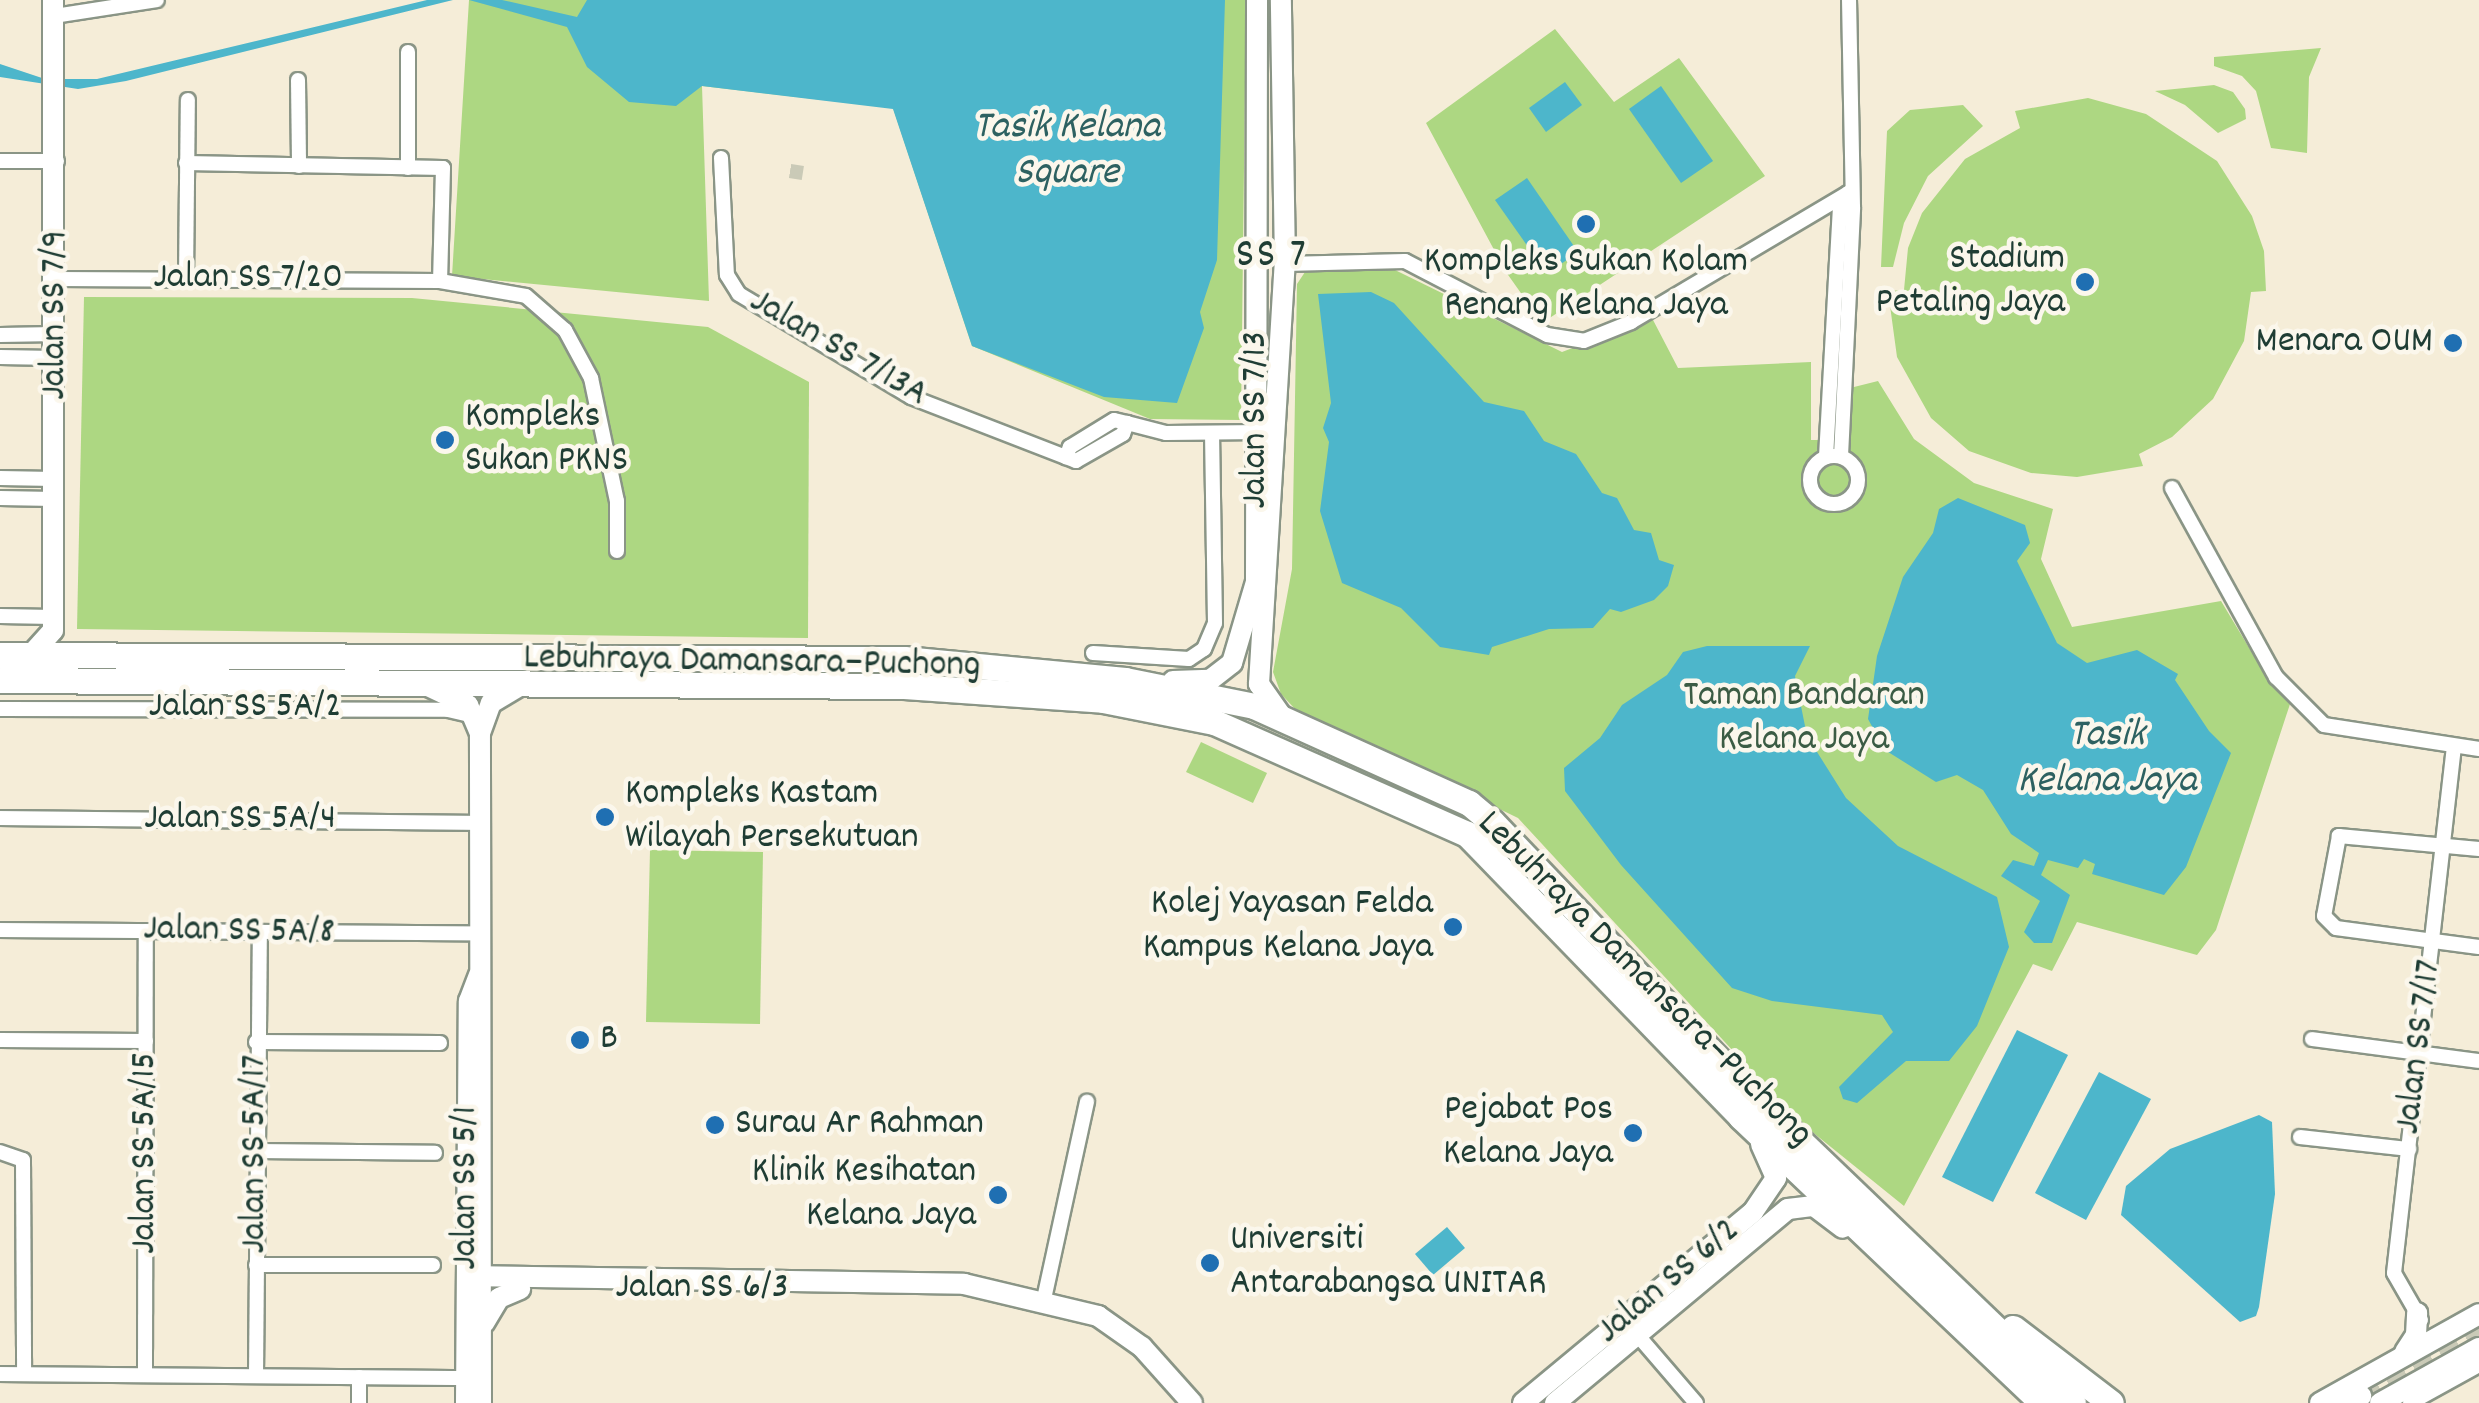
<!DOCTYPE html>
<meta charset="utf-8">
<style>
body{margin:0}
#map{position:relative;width:2479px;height:1403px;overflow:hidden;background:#f5edd8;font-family:Dekko,sans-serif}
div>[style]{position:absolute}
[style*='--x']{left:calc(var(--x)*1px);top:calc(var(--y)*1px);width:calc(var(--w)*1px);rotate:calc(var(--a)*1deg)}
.green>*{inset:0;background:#add782}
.water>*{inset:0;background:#4db6cb}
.street-tunnel>*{height:14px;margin-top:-7px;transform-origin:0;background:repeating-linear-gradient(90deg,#cacab7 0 14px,transparent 0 21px)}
.secondary-tunnel>*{height:20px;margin-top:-10px;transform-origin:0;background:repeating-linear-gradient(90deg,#cacab7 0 20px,transparent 0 30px)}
.roads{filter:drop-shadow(2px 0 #8a9586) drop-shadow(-2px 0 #8a9586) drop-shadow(0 2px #8a9586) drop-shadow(0 -2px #8a9586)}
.street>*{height:14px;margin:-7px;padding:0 7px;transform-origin:7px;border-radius:7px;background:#fff}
.street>.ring{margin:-7px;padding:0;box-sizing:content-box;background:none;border:14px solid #fff;border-radius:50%}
.secondary>*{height:20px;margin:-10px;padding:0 10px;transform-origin:10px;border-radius:10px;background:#fff}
.highway>*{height:25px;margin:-12.5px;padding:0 12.5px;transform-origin:12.5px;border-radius:12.5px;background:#fff}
.dots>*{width:28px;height:28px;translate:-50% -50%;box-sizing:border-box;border:5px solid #fbf7ec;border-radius:50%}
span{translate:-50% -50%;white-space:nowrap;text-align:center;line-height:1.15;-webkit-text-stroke:9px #fbf7ec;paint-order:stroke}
.poi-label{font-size:38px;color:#1f3d34}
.right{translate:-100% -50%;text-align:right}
.left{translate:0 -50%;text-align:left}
.street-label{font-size:38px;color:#1f3d34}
.park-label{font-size:38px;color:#3b5c44}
.water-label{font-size:40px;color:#2d6161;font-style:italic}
.quarter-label{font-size:42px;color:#1f3d34;letter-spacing:2.5px}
</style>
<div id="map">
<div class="green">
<div style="clip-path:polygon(469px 0,1246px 0,1241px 420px,1150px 419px,972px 346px,893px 108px,702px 86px,709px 301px,452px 276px)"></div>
<div style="clip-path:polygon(1555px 29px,1614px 102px,1679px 58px,1765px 176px,1542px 323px,1506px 272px,1426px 123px)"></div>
<div style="clip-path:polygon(2321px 48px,2309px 77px,2307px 153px,2271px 148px,2256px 91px,2242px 76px,2214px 66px,2214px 57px)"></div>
<div style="clip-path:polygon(2214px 85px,2233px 92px,2245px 109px,2246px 119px,2218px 133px,2185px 105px,2155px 91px)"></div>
<div style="clip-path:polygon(2088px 98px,2146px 114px,2217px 161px,2252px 216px,2264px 251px,2266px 291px,2251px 292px,2244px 341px,2213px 399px,2172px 437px,2139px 454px,2143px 466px,2077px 477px,2031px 473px,1969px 451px,1931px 418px,1897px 357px,1888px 291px,1904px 290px,1908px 248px,1922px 213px,1965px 159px,2020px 128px,2015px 111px)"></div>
<div style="clip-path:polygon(1963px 105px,1983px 126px,1928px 176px,1904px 223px,1893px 267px,1881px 267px,1887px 131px,1910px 110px)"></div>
<div style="clip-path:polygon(1395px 270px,1562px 352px,1652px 318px,1678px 368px,1811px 362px,1811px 440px,1845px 440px,1850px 388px,1878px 381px,1914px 439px,1974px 483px,2053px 509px,2041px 559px,2072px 627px,2221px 601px,2269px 681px,2290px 704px,2216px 930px,2197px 955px,2077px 922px,2052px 971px,2033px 964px,1904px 1206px,1795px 1118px,1518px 818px,1296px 710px,1281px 694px,1273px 672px,1292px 569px,1297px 284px,1305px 272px)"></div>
<div style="clip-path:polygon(84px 297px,412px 298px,708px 327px,809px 382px,808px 638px,77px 629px)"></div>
<div style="clip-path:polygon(1201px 742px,1267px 773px,1253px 803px,1186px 772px)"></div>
<div style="clip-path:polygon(650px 850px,763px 852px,760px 1024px,646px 1022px)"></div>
</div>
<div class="water">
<div style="clip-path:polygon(427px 0,453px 0,126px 81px,78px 89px,0 77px,0 64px,45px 79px,97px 79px)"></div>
<div style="clip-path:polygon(469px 0,502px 0,577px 17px,587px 0,1225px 0,1217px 260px,1200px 312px,1204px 328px,1177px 403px,1104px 397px,972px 346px,893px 109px,702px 86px,676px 106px,629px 102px,587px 67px,567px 27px)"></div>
<div style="clip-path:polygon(1565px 82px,1582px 105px,1546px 132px,1529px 108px)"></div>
<div style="clip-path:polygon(1661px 86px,1713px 161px,1681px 183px,1629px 109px)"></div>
<div style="clip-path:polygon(1527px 178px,1578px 252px,1547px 274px,1495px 200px)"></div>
<div style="clip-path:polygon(1371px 292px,1394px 303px,1484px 402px,1524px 411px,1544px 441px,1576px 454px,1602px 493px,1617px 498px,1634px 530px,1651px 533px,1659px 560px,1674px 565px,1668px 586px,1654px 600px,1621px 612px,1610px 609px,1593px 628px,1549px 629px,1492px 647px,1489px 655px,1440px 647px,1401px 608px,1342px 583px,1320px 511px,1329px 442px,1323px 428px,1331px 403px,1318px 294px)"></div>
<div style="clip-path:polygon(1958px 498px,2025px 525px,2030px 543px,2017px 561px,2057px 643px,2087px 663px,2137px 650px,2178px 674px,2175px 680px,2209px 731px,2231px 753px,2186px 867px,2164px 895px,2092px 874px,2095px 864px,2084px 859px,2078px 868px,2048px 860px,2041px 875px,2070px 895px,2052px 943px,2034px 943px,2024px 932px,2040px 901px,2001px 876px,2013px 860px,2034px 866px,2039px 853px,2011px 834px,1983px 790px,1957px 775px,1936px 782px,1885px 750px,1868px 719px,1877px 656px,1903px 577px,1933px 533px,1939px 509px)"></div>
<div style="clip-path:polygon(1707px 646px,1810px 646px,1795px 676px,1807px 736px,1846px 798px,1898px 846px,1997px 897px,2009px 947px,1977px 1026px,1949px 1061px,1906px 1061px,1857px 1103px,1843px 1099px,1839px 1087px,1893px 1032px,1882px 1015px,1772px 1001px,1732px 988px,1621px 865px,1565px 791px,1564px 768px,1600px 738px,1622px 705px,1667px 675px,1683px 652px)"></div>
<div style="clip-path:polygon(2017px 1030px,2068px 1055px,1993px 1202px,1942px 1177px)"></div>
<div style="clip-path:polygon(2099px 1072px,2151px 1099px,2086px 1220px,2035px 1193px)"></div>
<div style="clip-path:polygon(2259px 1115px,2272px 1122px,2275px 1194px,2259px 1307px,2256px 1316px,2240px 1322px,2121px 1215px,2126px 1186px,2170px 1149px)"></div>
<div style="clip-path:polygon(1447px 1227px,1465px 1248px,1433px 1275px,1415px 1254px)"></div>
</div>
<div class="street-tunnel">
<div style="--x:790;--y:171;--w:13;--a:9"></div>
</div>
<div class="secondary-tunnel">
<div style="--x:2361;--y:1396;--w:136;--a:-29.6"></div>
</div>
<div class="roads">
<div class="street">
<div style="--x:54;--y:16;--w:104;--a:-8.8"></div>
<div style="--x:298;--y:80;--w:86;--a:89.3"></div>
<div style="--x:721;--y:158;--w:117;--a:87.1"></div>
<div style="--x:727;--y:275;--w:22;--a:58"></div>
<div style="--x:739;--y:294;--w:200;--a:30.9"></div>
<div style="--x:911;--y:397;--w:177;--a:21.2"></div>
<div style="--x:1076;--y:461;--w:54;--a:-29.9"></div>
<div style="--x:1123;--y:434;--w:12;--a:-70"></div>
<div style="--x:1127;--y:423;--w:13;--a:-167"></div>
<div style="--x:1114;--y:420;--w:52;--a:148.5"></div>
<div style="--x:1070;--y:447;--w:11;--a:112"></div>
<div style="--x:0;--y:161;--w:57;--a:0"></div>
<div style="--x:186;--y:163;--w:257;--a:1.1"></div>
<div style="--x:443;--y:168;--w:113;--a:91.5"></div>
<div style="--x:408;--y:168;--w:116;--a:-90"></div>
<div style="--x:1285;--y:264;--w:120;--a:-1.4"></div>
<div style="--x:1405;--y:261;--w:160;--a:27.5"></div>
<div style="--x:1547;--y:335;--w:37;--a:9"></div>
<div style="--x:1584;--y:341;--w:51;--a:-22"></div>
<div style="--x:1631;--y:322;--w:252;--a:-30.7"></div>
<div style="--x:186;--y:278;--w:178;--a:-89.4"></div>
<div style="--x:56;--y:279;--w:384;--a:0.3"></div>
<div style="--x:440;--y:281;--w:87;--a:9.9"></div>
<div style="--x:526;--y:296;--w:52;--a:41.1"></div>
<div style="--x:565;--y:330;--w:55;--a:61.6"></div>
<div style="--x:591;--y:378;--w:126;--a:78.1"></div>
<div style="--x:617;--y:501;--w:50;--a:90"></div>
<div style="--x:0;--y:335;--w:56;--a:-1"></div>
<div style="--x:0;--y:357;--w:55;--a:1"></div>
<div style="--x:1127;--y:423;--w:40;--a:14.4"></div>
<div style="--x:1166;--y:433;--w:96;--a:-0.6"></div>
<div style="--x:1841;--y:456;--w:249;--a:-87.2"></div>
<div style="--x:1853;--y:207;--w:207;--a:-91.1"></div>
<div class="ring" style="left:1810px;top:456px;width:34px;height:34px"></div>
<div style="--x:1826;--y:457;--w:247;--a:-86.8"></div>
<div style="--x:1840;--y:210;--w:19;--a:-65"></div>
<div style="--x:0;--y:478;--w:54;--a:1.1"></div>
<div style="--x:2172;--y:488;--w:216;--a:61.2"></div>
<div style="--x:2276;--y:677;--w:68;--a:45"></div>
<div style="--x:2324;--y:725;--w:157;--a:8.8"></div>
<div style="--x:0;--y:498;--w:54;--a:1.1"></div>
<div style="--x:0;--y:616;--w:53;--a:1.1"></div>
<div style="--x:1093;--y:653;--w:96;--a:3.6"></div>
<div style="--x:1189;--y:659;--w:18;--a:-34"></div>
<div style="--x:1204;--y:649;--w:28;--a:-67"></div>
<div style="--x:1215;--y:623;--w:189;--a:-90.9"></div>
<div style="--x:0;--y:709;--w:448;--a:0.1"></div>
<div style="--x:448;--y:710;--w:22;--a:13"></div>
<div style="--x:469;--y:715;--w:9;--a:58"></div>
<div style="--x:0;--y:818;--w:479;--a:0.6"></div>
<div style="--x:2479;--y:849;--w:141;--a:-174.7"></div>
<div style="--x:2339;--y:836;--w:81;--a:100.6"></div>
<div style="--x:2324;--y:916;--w:17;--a:45"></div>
<div style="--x:2336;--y:928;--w:144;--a:7.6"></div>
<div style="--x:0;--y:930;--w:479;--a:0.4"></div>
<div style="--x:2312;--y:1039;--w:168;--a:7.5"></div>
<div style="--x:0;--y:1040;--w:146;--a:0.4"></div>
<div style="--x:256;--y:1042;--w:184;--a:0.3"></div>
<div style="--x:2300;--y:1137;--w:110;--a:6.3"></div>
<div style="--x:256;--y:1151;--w:179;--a:0.6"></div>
<div style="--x:0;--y:1152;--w:24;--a:19"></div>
<div style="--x:23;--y:1160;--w:214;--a:89.7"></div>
<div style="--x:256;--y:1265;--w:177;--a:0"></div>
<div style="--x:1044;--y:1299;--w:202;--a:-77.7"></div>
<div style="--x:2421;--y:1320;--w:54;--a:-119.9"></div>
<div style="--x:2394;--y:1273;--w:530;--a:-83.5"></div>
<div style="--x:1634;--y:1331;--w:95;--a:49.3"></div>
<div style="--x:0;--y:1374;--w:474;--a:0.5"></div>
<div style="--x:145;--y:1375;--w:444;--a:-89.9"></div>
<div style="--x:256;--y:1376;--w:443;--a:-89.5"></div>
<div style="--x:359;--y:1403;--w:26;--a:-90"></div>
<div style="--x:2410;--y:1403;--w:79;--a:-28.8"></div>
</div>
<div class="secondary">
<div style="--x:29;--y:657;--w:36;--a:-48"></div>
<div style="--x:53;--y:630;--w:630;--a:-90"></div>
<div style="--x:1173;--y:681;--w:37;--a:-2"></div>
<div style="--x:1210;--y:680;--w:28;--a:-38"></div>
<div style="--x:1232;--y:663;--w:84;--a:-73.5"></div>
<div style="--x:1256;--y:582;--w:582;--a:-89.9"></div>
<div style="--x:430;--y:687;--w:42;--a:25.3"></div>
<div style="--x:468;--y:705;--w:28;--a:67"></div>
<div style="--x:1280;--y:714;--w:37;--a:-125"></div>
<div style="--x:1259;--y:684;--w:421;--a:-86.5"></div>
<div style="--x:1285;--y:264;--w:264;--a:-90.9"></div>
<div style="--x:467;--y:1276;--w:497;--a:0.9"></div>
<div style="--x:964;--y:1284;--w:138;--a:13.4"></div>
<div style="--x:1098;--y:1316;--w:54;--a:35.2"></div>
<div style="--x:1142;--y:1347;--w:75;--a:48.2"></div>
<div style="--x:484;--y:1323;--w:29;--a:-59"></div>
<div style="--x:499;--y:1298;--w:23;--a:-23"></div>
<div style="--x:2405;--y:1352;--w:20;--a:-57"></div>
<div style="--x:2416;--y:1335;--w:22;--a:-87"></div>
<div style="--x:466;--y:1403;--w:402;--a:-89.6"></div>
<div style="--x:469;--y:1001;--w:28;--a:-69"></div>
<div style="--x:481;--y:1403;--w:670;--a:-90.09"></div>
<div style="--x:480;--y:733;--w:32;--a:-70"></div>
<div style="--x:491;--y:703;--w:35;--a:-31"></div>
<div style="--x:1523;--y:1403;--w:299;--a:-39.7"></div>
<div style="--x:1753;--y:1212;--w:41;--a:-55.9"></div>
<div style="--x:1776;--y:1178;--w:37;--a:-114"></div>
<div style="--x:1555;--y:1403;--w:303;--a:-39.8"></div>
<div style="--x:1788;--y:1209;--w:26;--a:-7"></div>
<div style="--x:1814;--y:1206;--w:36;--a:37"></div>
<div style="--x:2320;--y:1403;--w:182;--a:-29.2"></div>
<div style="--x:2348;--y:1403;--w:15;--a:-28"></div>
<div style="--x:2380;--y:1403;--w:113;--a:-29.1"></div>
</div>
<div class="highway">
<div style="--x:0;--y:655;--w:904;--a:0.25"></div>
<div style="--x:904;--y:659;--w:222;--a:5.4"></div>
<div style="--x:1125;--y:680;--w:132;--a:11.4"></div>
<div style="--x:1254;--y:706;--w:236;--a:24.3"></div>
<div style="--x:1469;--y:803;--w:30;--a:40"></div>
<div style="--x:1492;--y:822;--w:376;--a:46.4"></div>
<div style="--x:1751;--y:1094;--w:446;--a:43.8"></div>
<div style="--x:0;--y:680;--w:904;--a:0.38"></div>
<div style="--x:904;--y:686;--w:199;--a:4"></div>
<div style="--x:1103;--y:700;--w:113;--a:11.2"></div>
<div style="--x:1214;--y:722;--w:277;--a:23.9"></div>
<div style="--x:1467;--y:834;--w:394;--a:45.9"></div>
<div style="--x:1741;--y:1117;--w:415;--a:43.5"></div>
<div style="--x:2013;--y:1328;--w:123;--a:37.4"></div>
</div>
</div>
<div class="dots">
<div style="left:1586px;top:224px;background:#1f6fb2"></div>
<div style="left:2085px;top:282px;background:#1f6fb2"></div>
<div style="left:2453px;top:343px;background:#1f6fb2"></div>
<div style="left:445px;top:440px;background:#1f6fb2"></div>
<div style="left:605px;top:817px;background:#1f6fb2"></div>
<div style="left:1453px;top:927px;background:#1f6fb2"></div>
<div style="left:580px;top:1040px;background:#1f6fb2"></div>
<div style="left:715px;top:1125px;background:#1f6fb2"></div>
<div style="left:1633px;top:1133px;background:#1f6fb2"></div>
<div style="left:998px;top:1195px;background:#1f6fb2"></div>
<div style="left:1210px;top:1263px;background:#1f6fb2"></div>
</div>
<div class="poi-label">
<span class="right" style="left:2065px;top:282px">Stadium<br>Petaling Jaya</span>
<span style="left:1586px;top:285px">Kompleks Sukan Kolam<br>Renang Kelana Jaya</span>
<span class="right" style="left:2433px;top:343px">Menara OUM</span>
<span class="left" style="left:465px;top:440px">Kompleks<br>Sukan PKNS</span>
<span class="left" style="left:625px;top:817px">Kompleks Kastam<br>Wilayah Persekutuan</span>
<span class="right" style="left:1433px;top:927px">Kolej Yayasan Felda<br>Kampus Kelana Jaya</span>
<span class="left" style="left:600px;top:1040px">B</span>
<span class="right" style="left:1613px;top:1133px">Pejabat Pos<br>Kelana Jaya</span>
<span class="left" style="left:735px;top:1125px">Surau Ar Rahman</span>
<span class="right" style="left:976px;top:1195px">Klinik Kesihatan<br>Kelana Jaya</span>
<span class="left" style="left:1230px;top:1263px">Universiti<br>Antarabangsa UNITAR</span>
</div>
<div class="street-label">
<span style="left:248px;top:279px">Jalan SS 7/20</span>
<span style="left:56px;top:315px;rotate:-90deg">Jalan SS 7/9</span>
<span style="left:838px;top:349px;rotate:30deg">Jalan SS 7/13A</span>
<span style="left:1257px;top:420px;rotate:-90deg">Jalan SS 7/13</span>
<span style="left:752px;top:663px;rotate:1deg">Lebuhraya Damansara–Puchong</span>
<span style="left:245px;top:708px">Jalan SS 5A/2</span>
<span style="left:240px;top:820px">Jalan SS 5A/4</span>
<span style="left:239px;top:932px;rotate:1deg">Jalan SS 5A/8</span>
<span style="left:1644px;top:980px;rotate:45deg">Lebuhraya Damansara–Puchong</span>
<span style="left:2420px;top:1047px;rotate:-83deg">Jalan SS 7/17</span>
<span style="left:146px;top:1153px;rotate:-90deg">Jalan SS 5A/15</span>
<span style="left:256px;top:1154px;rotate:-90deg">Jalan SS 5A/17</span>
<span style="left:467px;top:1188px;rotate:-90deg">Jalan SS 5/1</span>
<span style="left:1669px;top:1282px;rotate:-40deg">Jalan SS 6/2</span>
<span style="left:702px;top:1289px">Jalan SS 6/3</span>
</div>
<div class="park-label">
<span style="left:1804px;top:719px">Taman Bandaran<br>Kelana Jaya</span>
</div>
<div class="water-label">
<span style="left:1067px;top:152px">Tasik Kelana<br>Square</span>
<span style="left:2107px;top:760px">Tasik<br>Kelana Jaya</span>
</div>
<div class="quarter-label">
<span style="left:1272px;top:257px">SS 7</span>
</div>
</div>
